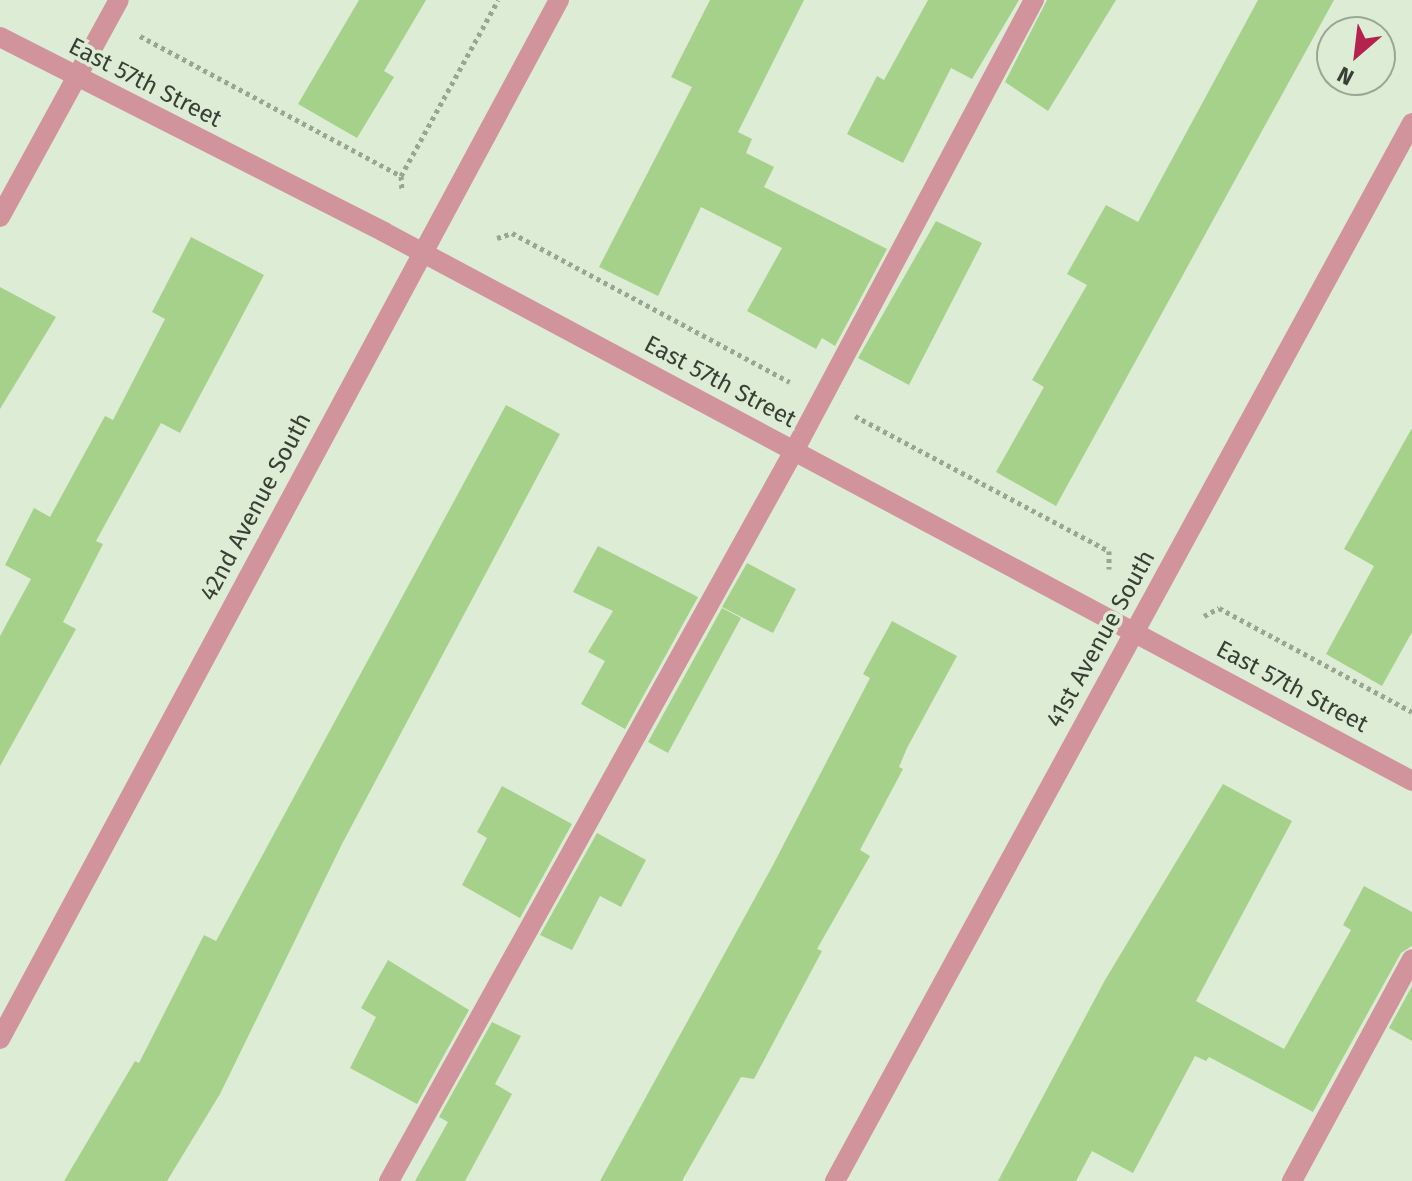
<!DOCTYPE html>
<style>
body{margin:0}
#map{position:relative;width:1412px;height:1181px;overflow:hidden;background:#ddedd5;font-family:"Fira Sans",sans-serif}
div>[style]{position:absolute}
[style*='--x']{left:calc(var(--x)*1px);top:calc(var(--y)*1px);width:calc(var(--w)*1px);rotate:calc(var(--a)*1deg)}
.building>*{inset:0;background:#a5d18b}
.path>*{height:5px;margin-top:-2.5px;transform-origin:0;background:repeating-linear-gradient(90deg,#9aa694 0 4px,transparent 0 8px)}
.minor>*{height:20px;margin:-10px;padding:0 10px;transform-origin:10px;border-radius:10px;background:#d1949c}
span{translate:-50% -50%;white-space:nowrap;text-align:center;line-height:1.15;-webkit-text-stroke:7px #ddedd5;paint-order:stroke}
.street-label{font-size:24px;color:#393f35}
.north{position:absolute;left:1316px;top:16px;width:80px;height:80px;box-sizing:border-box;background:#ddedd5;border:2px solid #9ba795;border-radius:50%;rotate:208deg;font-size:22px;font-weight:700;line-height:32px;text-align:center;color:#393f35}
.north::after{content:'';display:block;margin:auto;width:28px;height:36px;background:#b4234d;clip-path:polygon(50% 0,100% 100%,50% 72%,0 100%)}
</style>
<div id="map">
<div class="building">
<div style="clip-path:polygon(359px 0,426px 0,384px 71px,394px 77px,357px 138px,298px 104px)"></div>
<div style="clip-path:polygon(710px 0,804px 0,738px 132px,752px 139px,746px 153px,774px 167px,764px 187px,887px 249px,835px 346px,822px 338px,816px 349px,747px 311px,782px 248px,701px 207px,658px 296px,599px 267px,692px 87px,671px 77px)"></div>
<div style="clip-path:polygon(928px 0,1019px 0,972px 79px,951px 68px,903px 163px,847px 134px,877px 76px,884px 80px)"></div>
<div style="clip-path:polygon(1047px 0,1116px 0,1048px 111px,1005px 82px)"></div>
<div style="clip-path:polygon(1258px 0,1334px 0,1056px 506px,996px 472px,1044px 387px,1032px 380px,1087px 285px,1067px 274px,1106px 205px,1138px 222px)"></div>
<div style="clip-path:polygon(936px 221px,982px 243px,909px 385px,858px 358px)"></div>
<div style="clip-path:polygon(191px 237px,264px 275px,180px 433px,161px 423px,96px 541px,103px 544px,63px 622px,76px 629px,0 766px,0 636px,31px 579px,5px 565px,34px 508px,50px 517px,105px 416px,113px 420px,165px 319px,152px 312px)"></div>
<div style="clip-path:polygon(0 287px,56px 317px,0 409px)"></div>
<div style="clip-path:polygon(506px 405px,560px 434px,342px 844px,220px 1094px,167px 1181px,64px 1181px,135px 1061px,139px 1063px,204px 935px,216px 941px)"></div>
<div style="clip-path:polygon(1412px 428px,1412px 632px,1382px 686px,1326px 654px,1374px 566px,1344px 549px)"></div>
<div style="clip-path:polygon(598px 546px,698px 597px,625px 729px,581px 704px,605px 661px,588px 652px,613px 611px,573px 592px)"></div>
<div style="clip-path:polygon(747px 563px,796px 589px,773px 633px,722px 607px)"></div>
<div style="clip-path:polygon(722px 608px,741px 618px,668px 753px,648px 742px)"></div>
<div style="clip-path:polygon(892px 621px,957px 656px,907px 748px,899px 767px,903px 769px,860px 850px,870px 856px,817px 949px,822px 951px,754px 1079px,741px 1077px,682px 1181px,600px 1181px,773px 865px,870px 678px,863px 674px)"></div>
<div style="clip-path:polygon(1223px 784px,1292px 821px,1196px 1001px,1284px 1049px,1351px 930px,1343px 925px,1364px 886px,1412px 912px,1412px 946px,1401px 953px,1313px 1112px,1209px 1057px,1206px 1061px,1195px 1056px,1133px 1173px,1092px 1151px,1076px 1181px,998px 1181px,1105px 980px)"></div>
<div style="clip-path:polygon(502px 786px,572px 824px,520px 918px,462px 885px,487px 838px,477px 832px)"></div>
<div style="clip-path:polygon(597px 833px,646px 860px,621px 907px,600px 896px,572px 950px,540px 935px)"></div>
<div style="clip-path:polygon(388px 960px,469px 1010px,417px 1104px,350px 1068px,376px 1017px,361px 1008px)"></div>
<div style="clip-path:polygon(1412px 986px,1412px 1041px,1389px 1028px)"></div>
<div style="clip-path:polygon(492px 1022px,521px 1036px,495px 1084px,512px 1094px,465px 1181px,415px 1181px,448px 1122px,439px 1117px)"></div>
</div>
<div class="path">
<div style="--x:140;--y:36;--w:296;--a:28.2"></div>
<div style="--x:401;--y:176;--w:13;--a:86"></div>
<div style="--x:401;--y:176;--w:201;--a:-61.1"></div>
<div style="--x:497;--y:238;--w:16;--a:-18"></div>
<div style="--x:512;--y:233;--w:315;--a:28.2"></div>
<div style="--x:855;--y:416;--w:288;--a:28"></div>
<div style="--x:1109;--y:551;--w:18;--a:90"></div>
<div style="--x:1204;--y:616;--w:17;--a:-28"></div>
<div style="--x:1219;--y:608;--w:219;--a:28.3"></div>
</div>
<div class="minor">
<div style="--x:0;--y:37;--w:431;--a:26.9"></div>
<div style="--x:384;--y:232;--w:1165;--a:28.1"></div>
<div style="--x:0;--y:217;--w:247;--a:-61.3"></div>
<div style="--x:0;--y:1039;--w:1180;--a:-61.72"></div>
<div style="--x:389;--y:1181;--w:835;--a:-60.98"></div>
<div style="--x:794;--y:451;--w:511;--a:-61.98"></div>
<div style="--x:835;--y:1181;--w:1205;--a:-61.39"></div>
<div style="--x:1292;--y:1181;--w:252;--a:-61.6"></div>
</div>
<div class="street-label">
<span style="left:145px;top:83px;rotate:27deg">East 57th Street</span>
<span style="left:720px;top:382px;rotate:28deg">East 57th Street</span>
<span style="left:256px;top:507px;rotate:-62deg">42nd Avenue South</span>
<span style="left:1101px;top:639px;rotate:-61deg">41st Avenue South</span>
<span style="left:1292px;top:687px;rotate:28deg">East 57th Street</span>
</div>
<div class="north">N</div>
</div>
